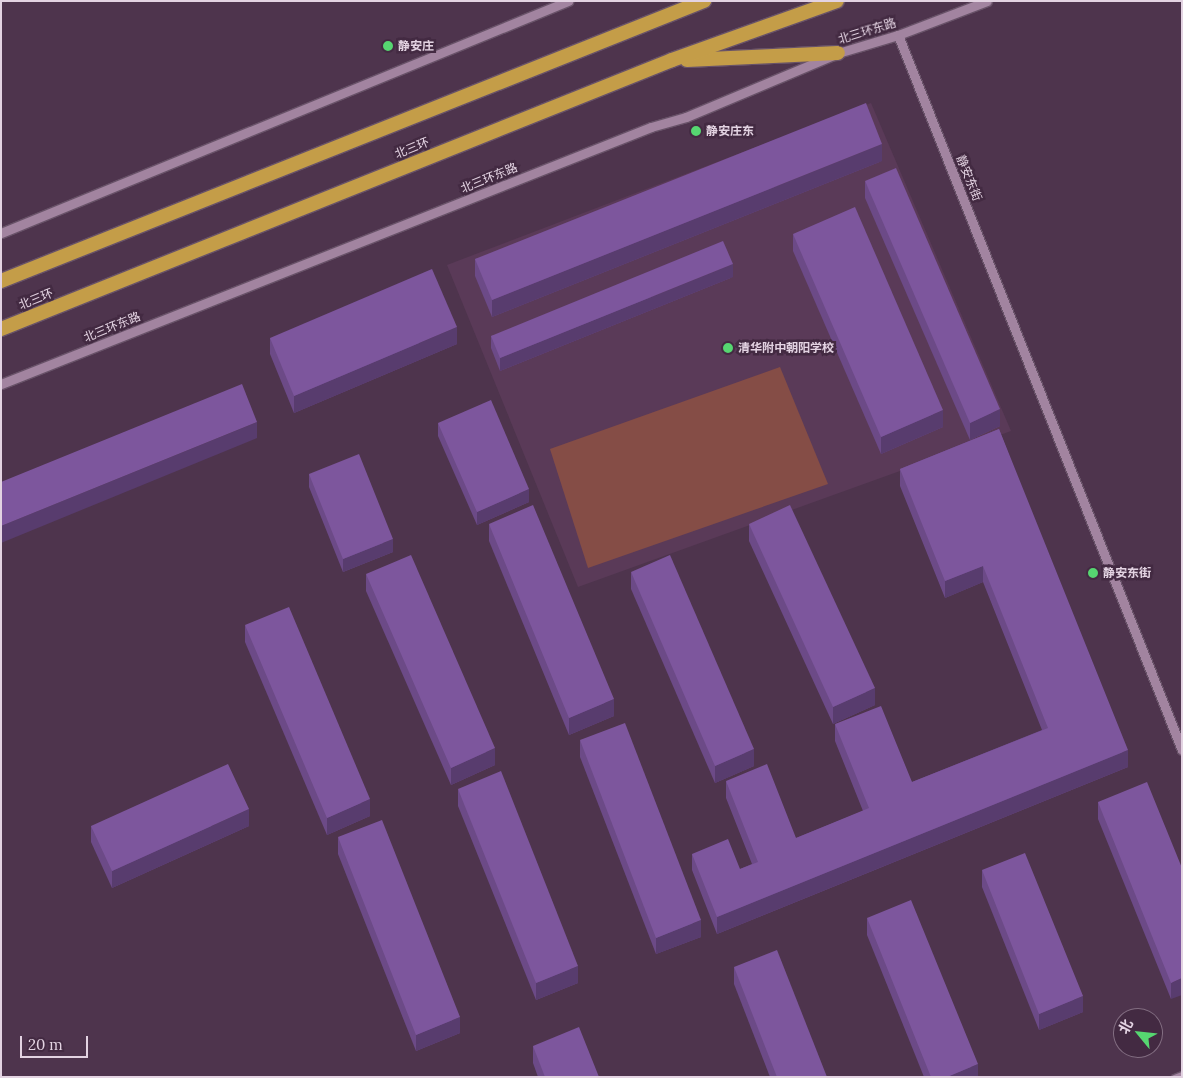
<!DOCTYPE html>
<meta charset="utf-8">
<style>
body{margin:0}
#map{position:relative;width:1183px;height:1078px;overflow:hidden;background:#4e344d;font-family:Lora,"Noto Sans SC",serif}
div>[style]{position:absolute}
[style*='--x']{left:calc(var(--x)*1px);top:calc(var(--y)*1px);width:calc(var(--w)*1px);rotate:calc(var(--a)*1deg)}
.built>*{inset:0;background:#5a3a58}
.green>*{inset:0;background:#854d46}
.roads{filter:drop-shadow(1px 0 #685268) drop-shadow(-1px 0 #685268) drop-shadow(0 1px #685268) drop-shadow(0 -1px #685268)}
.minor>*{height:5px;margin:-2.5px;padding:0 2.5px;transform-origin:2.5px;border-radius:2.5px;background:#a284a0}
.tertiary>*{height:9px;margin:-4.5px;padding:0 4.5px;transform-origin:4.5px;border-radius:4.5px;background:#a284a0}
.trunk>*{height:14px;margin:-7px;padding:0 7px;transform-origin:7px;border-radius:7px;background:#c49d48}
.wall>*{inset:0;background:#6c4a87}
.shaded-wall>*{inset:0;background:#583c6e}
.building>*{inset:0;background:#7d569d}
.dots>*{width:14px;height:14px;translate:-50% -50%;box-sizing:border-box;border:2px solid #432a42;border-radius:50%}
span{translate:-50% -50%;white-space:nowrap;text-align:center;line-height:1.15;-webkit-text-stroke:5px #432a42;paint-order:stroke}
.street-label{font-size:12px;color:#e3d3e2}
.poi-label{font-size:12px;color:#e3d3e2;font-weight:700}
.left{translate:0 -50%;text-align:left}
.frame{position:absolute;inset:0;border:2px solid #e3d3e2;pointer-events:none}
.north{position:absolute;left:1113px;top:1008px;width:50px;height:50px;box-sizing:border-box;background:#432a42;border:1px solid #836e82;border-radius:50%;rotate:298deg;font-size:14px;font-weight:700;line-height:20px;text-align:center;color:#e3d3e2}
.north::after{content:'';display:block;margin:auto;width:18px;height:22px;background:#56d671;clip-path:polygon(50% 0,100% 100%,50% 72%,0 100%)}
.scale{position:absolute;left:20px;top:1036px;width:68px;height:22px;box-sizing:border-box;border:2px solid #e3d3e2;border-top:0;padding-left:6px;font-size:15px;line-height:18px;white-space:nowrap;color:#e3d3e2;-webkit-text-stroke:4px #432a42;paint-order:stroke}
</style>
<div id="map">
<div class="built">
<div style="clip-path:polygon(871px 103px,1011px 431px,578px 587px,447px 265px)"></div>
</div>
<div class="green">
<div style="clip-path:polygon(780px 367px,828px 484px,588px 568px,550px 449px)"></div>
</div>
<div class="roads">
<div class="minor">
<div style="--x:1174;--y:1077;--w:9;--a:-21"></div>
</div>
<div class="tertiary">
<div style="--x:898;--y:35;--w:769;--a:68.34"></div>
<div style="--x:1;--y:233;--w:613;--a:-22.25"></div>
<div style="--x:1;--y:384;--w:699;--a:-21.57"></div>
<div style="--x:651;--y:127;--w:36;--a:-16"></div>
<div style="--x:686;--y:117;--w:165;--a:-22.8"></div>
<div style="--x:838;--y:53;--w:63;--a:-16.7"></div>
<div style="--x:898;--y:35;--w:95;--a:-20.9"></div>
</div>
<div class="trunk">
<div style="--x:687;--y:60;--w:151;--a:-2.7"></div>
<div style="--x:1;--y:281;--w:757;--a:-21.72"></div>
<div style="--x:1;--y:329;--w:723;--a:-21.85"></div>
<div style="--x:672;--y:60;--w:175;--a:-19.7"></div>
</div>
</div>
<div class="wall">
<div style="clip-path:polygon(882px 161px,492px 317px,475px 276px,475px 259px)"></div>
<div style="clip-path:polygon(865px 181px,1000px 426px,970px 440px,865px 198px)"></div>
<div style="clip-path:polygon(793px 234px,943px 427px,881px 454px,793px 251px)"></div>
<div style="clip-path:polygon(733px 277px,500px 371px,491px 348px,491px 336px)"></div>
<div style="clip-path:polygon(270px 338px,457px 344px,294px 413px,270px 354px)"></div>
<div style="clip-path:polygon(438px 423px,529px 502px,477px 525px,438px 436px)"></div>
<div style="clip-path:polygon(999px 429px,1128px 767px,717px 934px,692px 870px,692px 854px,740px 869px,752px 864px,726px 798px,726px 781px,796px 838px,863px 811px,835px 741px,835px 724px,912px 782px,1042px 730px,983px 582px,945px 598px,900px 486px,900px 469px)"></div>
<div style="clip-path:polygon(309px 474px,393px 552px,343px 572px,309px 487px)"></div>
<div style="clip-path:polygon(489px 524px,614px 716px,569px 735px,489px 541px)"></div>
<div style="clip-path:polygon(749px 524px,875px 705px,833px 724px,749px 541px)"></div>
<div style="clip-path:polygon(631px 572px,754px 766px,715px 783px,631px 589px)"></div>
<div style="clip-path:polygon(366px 574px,495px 765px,451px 785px,366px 591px)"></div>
<div style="clip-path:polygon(245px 625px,370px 816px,327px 835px,245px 642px)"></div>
<div style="clip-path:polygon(580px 740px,701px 937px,656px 954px,580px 757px)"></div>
<div style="clip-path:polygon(458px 789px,578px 983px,536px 1000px,458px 806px)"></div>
<div style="clip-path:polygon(1098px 802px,1182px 868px,1171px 999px,1098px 819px)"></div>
<div style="clip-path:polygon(91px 826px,249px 826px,112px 888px,91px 842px)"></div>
<div style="clip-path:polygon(338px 837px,460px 1033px,416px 1051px,338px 854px)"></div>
<div style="clip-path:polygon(982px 870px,1083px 1012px,1039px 1030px,982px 887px)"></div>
<div style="clip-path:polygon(867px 918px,978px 1077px,924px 1077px,867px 935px)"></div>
<div style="clip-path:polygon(734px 967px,827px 1077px,770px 1077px,734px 984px)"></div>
<div style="clip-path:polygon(533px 1046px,599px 1077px,538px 1077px,533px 1063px)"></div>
</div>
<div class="shaded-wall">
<div style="clip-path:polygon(882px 144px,882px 161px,492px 317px,492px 300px)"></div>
<div style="clip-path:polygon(733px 264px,733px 277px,500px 371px,500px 358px)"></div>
<div style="clip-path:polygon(457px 327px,457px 344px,294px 413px,294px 396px)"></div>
<div style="clip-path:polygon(1000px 409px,1000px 426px,970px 440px,970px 423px)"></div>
<div style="clip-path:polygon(943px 410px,943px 427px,881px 454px,881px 437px)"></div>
<div style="clip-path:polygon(257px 422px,257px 438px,1px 543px,1px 526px)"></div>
<div style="clip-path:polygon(529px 489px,529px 502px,477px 525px,477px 512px)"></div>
<div style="clip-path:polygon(393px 539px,393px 552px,343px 572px,343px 559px)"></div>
<div style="clip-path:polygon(983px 566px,983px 582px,945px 598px,945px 581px)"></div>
<div style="clip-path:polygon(875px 688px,875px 705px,833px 724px,833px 707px)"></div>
<div style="clip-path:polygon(614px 699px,614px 716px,569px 735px,569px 718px)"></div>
<div style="clip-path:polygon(495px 748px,495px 765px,451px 785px,451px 768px)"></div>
<div style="clip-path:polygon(754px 749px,754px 766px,715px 783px,715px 766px)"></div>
<div style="clip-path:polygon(1128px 750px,1128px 767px,717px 934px,717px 917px)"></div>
<div style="clip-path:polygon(370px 799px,370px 816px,327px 835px,327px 818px)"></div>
<div style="clip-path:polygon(249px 809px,249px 826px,112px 888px,112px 871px)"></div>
<div style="clip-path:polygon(701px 920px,701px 937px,656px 954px,656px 938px)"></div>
<div style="clip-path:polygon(578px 966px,578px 983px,536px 1000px,536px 983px)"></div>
<div style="clip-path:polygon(1182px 978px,1182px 995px,1171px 999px,1171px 983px)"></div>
<div style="clip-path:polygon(1083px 996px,1083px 1012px,1039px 1030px,1039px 1014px)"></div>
<div style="clip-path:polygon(460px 1017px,460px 1033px,416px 1051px,416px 1035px)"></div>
<div style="clip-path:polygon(978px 1064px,978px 1077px,947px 1077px)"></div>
</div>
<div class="building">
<div style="clip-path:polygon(866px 103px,882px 144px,492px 300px,475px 259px)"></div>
<div style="clip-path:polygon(896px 168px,1000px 409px,970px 423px,865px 181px)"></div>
<div style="clip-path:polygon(855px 207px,943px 410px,881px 437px,793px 234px)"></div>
<div style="clip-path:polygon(723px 241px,733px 264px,500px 358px,491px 336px)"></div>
<div style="clip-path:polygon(432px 269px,457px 327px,294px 396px,270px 338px)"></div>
<div style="clip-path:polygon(242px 384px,257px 422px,1px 526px,1px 482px)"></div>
<div style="clip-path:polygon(491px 400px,529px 489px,477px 512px,438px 423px)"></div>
<div style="clip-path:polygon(999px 429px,1128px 750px,717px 917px,692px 854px,728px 839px,740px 869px,758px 862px,726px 781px,767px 764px,796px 838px,869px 808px,835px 724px,881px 706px,912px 782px,1048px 728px,983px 566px,945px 581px,900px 469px)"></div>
<div style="clip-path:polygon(359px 454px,393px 539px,343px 559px,309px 474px)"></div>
<div style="clip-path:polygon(533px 505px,614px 699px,569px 718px,489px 524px)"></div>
<div style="clip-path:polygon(790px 505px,875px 688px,833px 707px,749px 524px)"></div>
<div style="clip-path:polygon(411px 555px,495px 748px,451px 768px,366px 574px)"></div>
<div style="clip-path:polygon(670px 555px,754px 749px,715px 766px,631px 572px)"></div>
<div style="clip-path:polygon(289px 607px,370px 799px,327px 818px,245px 625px)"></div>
<div style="clip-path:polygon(625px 723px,701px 920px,656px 938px,580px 740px)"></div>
<div style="clip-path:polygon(228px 764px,249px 809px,112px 871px,91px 826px)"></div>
<div style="clip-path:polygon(501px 771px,578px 966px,536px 983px,458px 789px)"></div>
<div style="clip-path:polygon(1147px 782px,1182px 868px,1182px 978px,1171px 983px,1098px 802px)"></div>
<div style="clip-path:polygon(382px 820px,460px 1017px,416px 1035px,338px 837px)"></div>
<div style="clip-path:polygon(1025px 853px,1083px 996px,1039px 1014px,982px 870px)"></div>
<div style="clip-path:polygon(911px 900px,978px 1064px,947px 1077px,931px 1077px,867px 918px)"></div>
<div style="clip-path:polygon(777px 950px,827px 1077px,777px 1077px,734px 967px)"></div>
<div style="clip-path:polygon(579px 1027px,599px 1077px,545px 1077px,533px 1046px)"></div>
</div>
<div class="dots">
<div style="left:388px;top:46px;background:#56d671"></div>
<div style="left:696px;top:131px;background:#56d671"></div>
<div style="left:728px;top:348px;background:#56d671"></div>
<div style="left:1093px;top:573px;background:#56d671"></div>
</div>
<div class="street-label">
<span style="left:867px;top:31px;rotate:-17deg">北三环东路</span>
<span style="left:412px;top:148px;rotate:-22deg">北三环</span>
<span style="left:489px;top:178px;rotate:-22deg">北三环东路</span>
<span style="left:969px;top:178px;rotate:68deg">静安东街</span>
<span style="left:36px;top:299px;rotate:-22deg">北三环</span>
<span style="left:112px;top:327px;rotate:-22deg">北三环东路</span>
</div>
<div class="poi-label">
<span class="left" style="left:398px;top:46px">静安庄</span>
<span class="left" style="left:706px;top:131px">静安庄东</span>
<span class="left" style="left:738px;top:348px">清华附中朝阳学校</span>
<span class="left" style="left:1103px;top:573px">静安东街</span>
</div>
<div class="frame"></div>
<div class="north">北</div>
<div class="scale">20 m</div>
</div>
